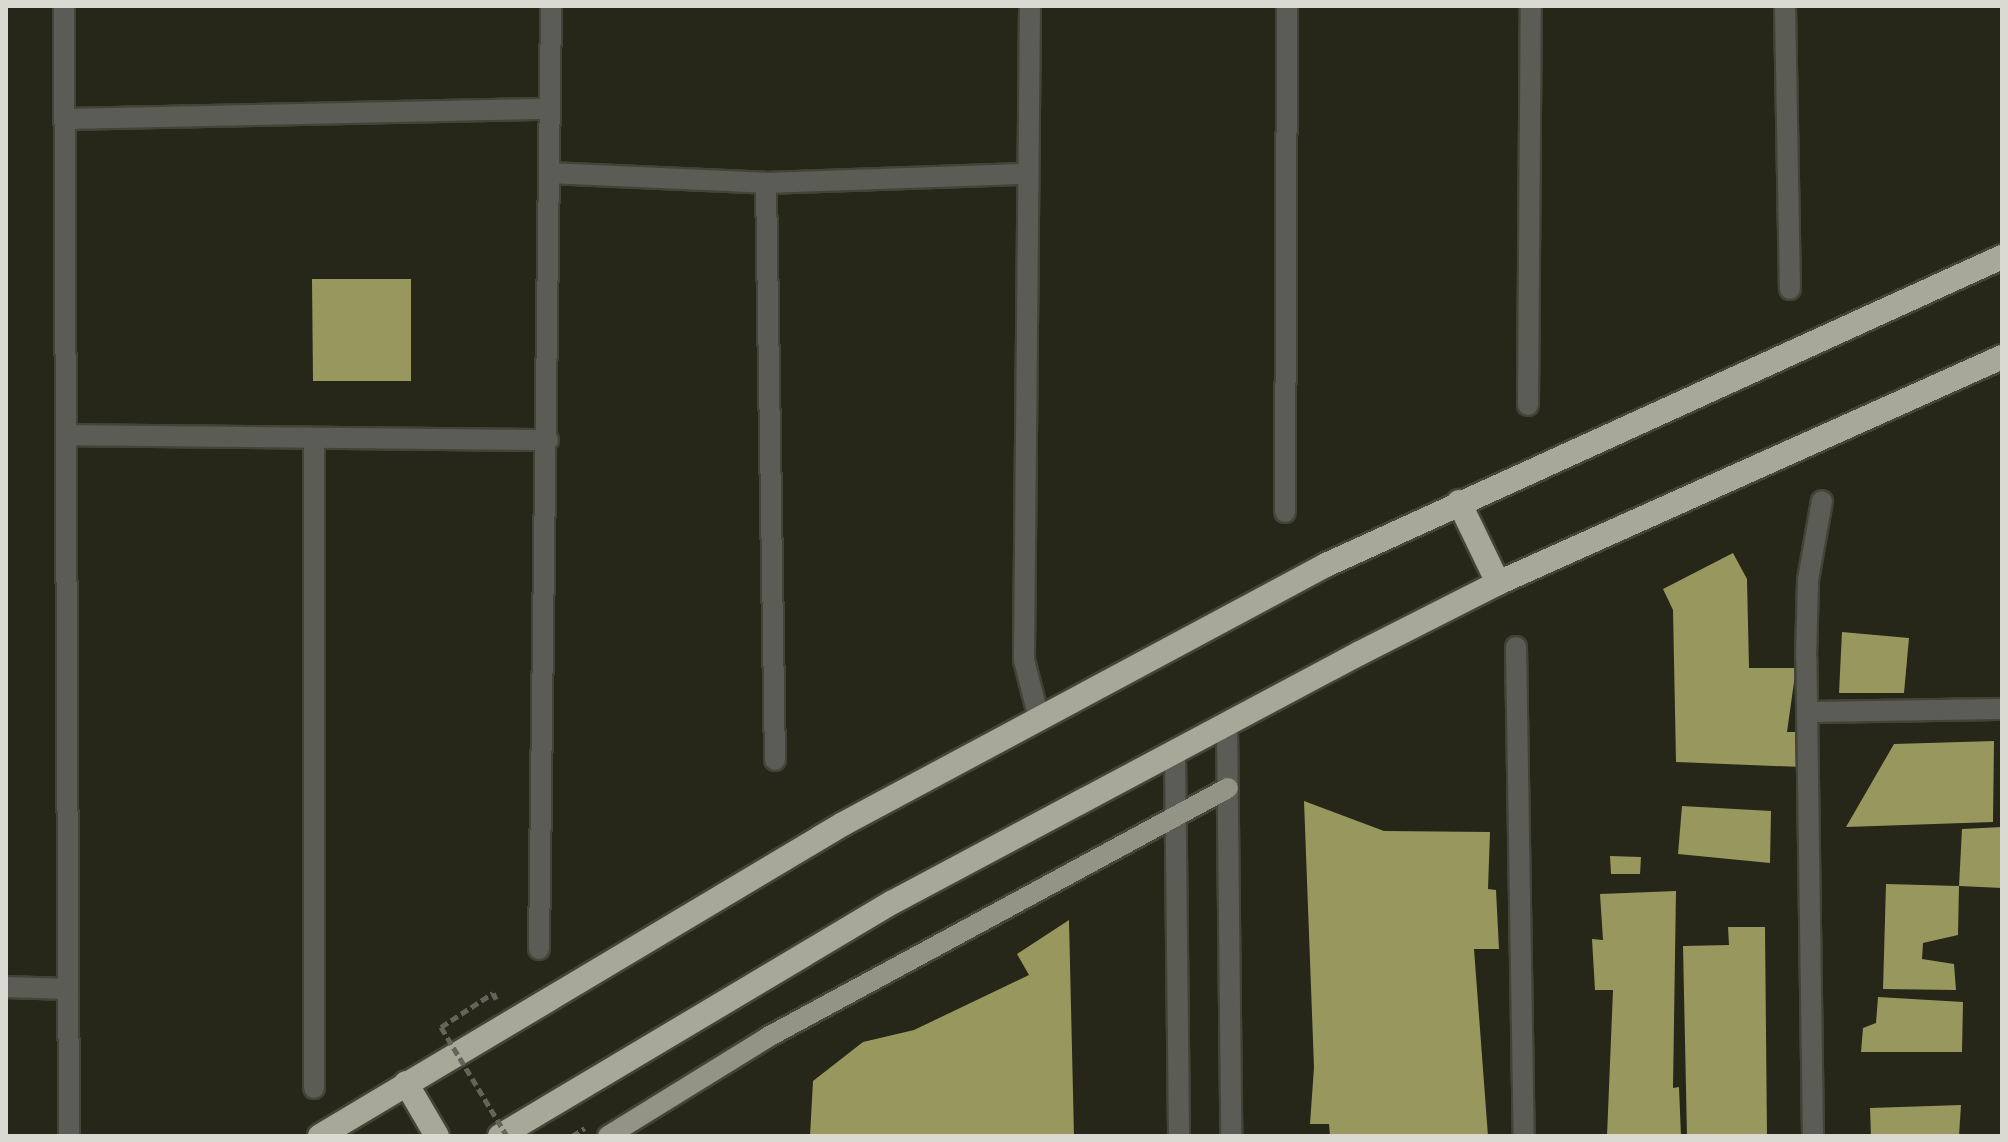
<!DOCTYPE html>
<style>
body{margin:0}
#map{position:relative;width:2008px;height:1142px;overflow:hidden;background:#262619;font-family:Overpass,sans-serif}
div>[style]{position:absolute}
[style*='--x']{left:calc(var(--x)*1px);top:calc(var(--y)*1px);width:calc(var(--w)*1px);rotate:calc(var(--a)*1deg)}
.building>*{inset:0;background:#98975d}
.path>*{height:5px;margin-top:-2.5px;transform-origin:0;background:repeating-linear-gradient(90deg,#646459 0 8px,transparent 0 12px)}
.roads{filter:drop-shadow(2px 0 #434337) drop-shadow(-2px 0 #434337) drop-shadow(0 2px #434337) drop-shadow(0 -2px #434337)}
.minor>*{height:20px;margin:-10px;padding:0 10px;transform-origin:10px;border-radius:10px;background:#5c5c56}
.major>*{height:20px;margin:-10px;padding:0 10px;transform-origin:10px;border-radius:10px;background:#939386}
.highway>*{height:24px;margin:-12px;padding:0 12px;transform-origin:12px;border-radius:12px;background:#a8a899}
.path-bridge>*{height:5px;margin-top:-2.5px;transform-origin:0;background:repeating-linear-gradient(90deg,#646459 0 8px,transparent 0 12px)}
span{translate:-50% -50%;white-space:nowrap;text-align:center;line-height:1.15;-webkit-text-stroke:8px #1d1c10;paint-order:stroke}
.frame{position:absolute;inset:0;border:8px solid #dadad2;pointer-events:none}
</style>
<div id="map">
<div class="building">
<div style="clip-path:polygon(312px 279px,411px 279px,411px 381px,313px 381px)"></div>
<div style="clip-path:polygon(1733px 553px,1747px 579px,1749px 668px,1796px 668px,1787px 732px,1803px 732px,1802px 767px,1676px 762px,1673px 610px,1663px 589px)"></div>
<div style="clip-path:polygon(1842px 632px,1909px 638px,1904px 693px,1839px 693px)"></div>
<div style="clip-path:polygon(1994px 741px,1993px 822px,1846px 827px,1894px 744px)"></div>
<div style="clip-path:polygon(1304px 801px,1384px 831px,1490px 832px,1488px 889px,1496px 890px,1499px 949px,1474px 949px,1488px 1136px,1330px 1136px,1329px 1124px,1310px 1124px,1314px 1067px)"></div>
<div style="clip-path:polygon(1682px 806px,1771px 811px,1770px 863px,1678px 854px)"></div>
<div style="clip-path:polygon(2002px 827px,2002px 888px,1959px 886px,1962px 829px)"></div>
<div style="clip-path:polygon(1610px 856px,1641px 857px,1640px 874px,1611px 874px)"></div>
<div style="clip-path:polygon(1886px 884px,1959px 886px,1958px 935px,1923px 943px,1922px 959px,1954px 964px,1956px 990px,1883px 989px)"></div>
<div style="clip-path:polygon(1676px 891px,1673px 1088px,1679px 1087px,1681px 1136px,1607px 1136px,1613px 990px,1595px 990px,1592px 939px,1603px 940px,1600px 894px)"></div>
<div style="clip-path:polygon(1069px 920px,1074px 1136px,810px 1136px,813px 1081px,863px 1042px,914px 1030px,1029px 975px,1017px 954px)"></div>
<div style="clip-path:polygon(1728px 927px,1765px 927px,1767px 1136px,1687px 1136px,1683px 946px,1729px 945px)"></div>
<div style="clip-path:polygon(1878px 997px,1963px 1002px,1962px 1052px,1861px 1052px,1863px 1028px,1876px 1023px)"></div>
<div style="clip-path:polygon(1961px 1105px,1959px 1136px,1871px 1136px,1870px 1108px)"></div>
</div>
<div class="path">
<div style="--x:441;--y:1027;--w:62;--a:-33.2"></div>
<div style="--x:493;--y:993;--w:7;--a:63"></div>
<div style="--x:572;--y:1136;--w:15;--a:-32"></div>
</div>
<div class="roads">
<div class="minor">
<div style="--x:64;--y:6;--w:1130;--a:89.75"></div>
<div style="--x:1030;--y:6;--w:654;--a:90.53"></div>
<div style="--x:1024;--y:660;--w:61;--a:75.7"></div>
<div style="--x:1785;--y:6;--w:283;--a:89"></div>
<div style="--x:64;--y:119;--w:486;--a:-1.2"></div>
<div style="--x:549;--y:173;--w:217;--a:2.6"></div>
<div style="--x:766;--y:183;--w:262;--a:-2"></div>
<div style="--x:766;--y:183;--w:577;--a:89.11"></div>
<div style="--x:1528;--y:405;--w:399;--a:-89.6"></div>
<div style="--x:66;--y:435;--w:482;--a:0.6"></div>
<div style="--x:314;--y:438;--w:650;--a:90"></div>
<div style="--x:1285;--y:512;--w:506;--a:-89.77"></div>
<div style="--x:1516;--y:647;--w:489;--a:89.1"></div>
<div style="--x:1808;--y:712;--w:194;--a:-0.9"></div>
<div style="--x:1227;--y:724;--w:412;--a:89.4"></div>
<div style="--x:1175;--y:753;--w:383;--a:89.4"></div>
<div style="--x:539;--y:949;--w:943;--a:-89.27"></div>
<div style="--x:6;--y:987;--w:60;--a:1.9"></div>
<div style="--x:1813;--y:1136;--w:479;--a:-90.8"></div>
<div style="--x:1806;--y:657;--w:77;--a:-88.5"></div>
<div style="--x:1808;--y:580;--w:80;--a:-80"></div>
</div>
<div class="major">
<div style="--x:608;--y:1136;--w:188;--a:-31.7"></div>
<div style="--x:768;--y:1037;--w:523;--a:-28.43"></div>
</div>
<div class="highway">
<div style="--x:1459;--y:502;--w:90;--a:64.3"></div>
<div style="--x:406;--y:1083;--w:61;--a:59.7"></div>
<div style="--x:320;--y:1136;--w:609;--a:-30.82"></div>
<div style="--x:843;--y:824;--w:548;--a:-28.2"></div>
<div style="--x:1326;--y:565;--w:743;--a:-24.5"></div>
<div style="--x:500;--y:1136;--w:457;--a:-30.8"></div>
<div style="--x:893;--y:902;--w:529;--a:-28.07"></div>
<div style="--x:1360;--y:653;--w:155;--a:-26.9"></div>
<div style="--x:1498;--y:583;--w:552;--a:-24.15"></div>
</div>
</div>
<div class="path-bridge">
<div style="--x:441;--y:1027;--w:127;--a:58.8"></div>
</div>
<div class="frame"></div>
</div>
